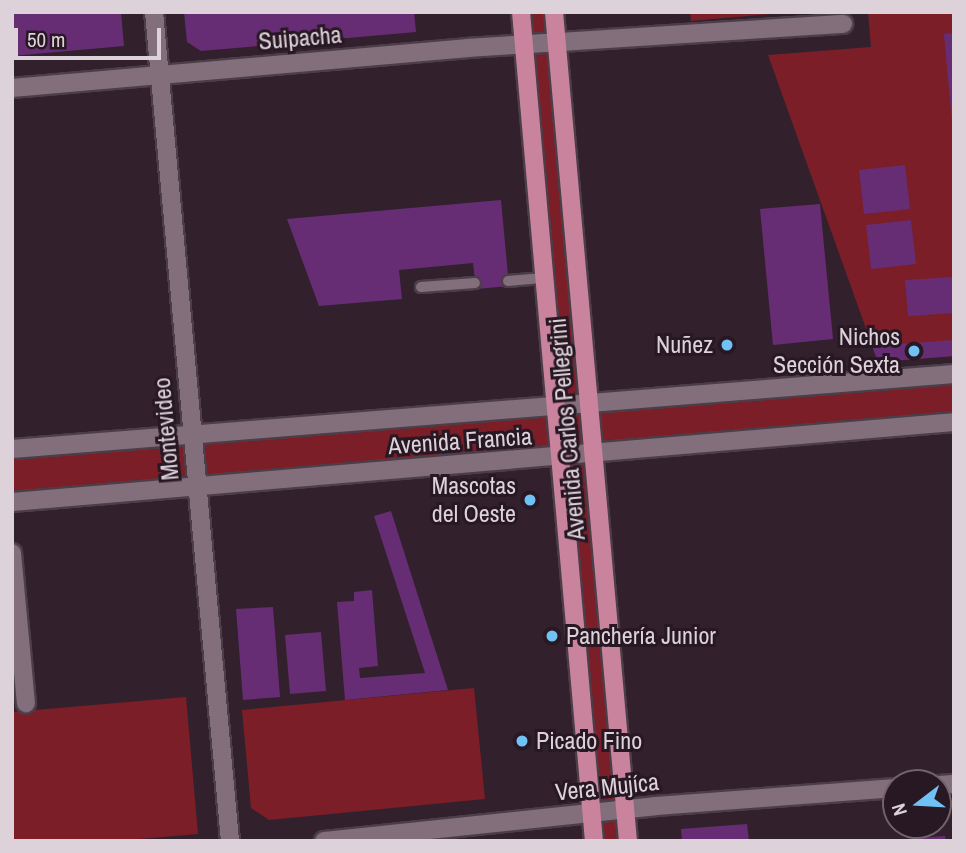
<!DOCTYPE html>
<meta charset="utf-8">
<style>
body{margin:0}
#map{position:relative;width:966px;height:853px;overflow:hidden;background:#32212c;font-family:"Archivo Narrow",sans-serif}
div>[style]{position:absolute}
[style*='--x']{left:calc(var(--x)*1px);top:calc(var(--y)*1px);width:calc(var(--w)*1px);rotate:calc(var(--a)*1deg)}
.green>*{inset:0;background:#7b1e28}
.building>*{inset:0;background:#662d74}
.roads{filter:drop-shadow(2px 0 #4c3e48) drop-shadow(-2px 0 #4c3e48) drop-shadow(0 2px #4c3e48) drop-shadow(0 -2px #4c3e48)}
.lane>*{height:10px;margin:-5px;padding:0 5px;transform-origin:5px;border-radius:5px;background:#836f7c}
.street>*{height:18px;margin:-9px;padding:0 9px;transform-origin:9px;border-radius:9px;background:#836f7c}
.secondary>*{height:18px;margin:-9px;padding:0 9px;transform-origin:9px;border-radius:9px;background:#836f7c}
.primary>*{height:18px;margin:-9px;padding:0 9px;transform-origin:9px;border-radius:9px;background:#c9839d}
.dots>*{width:19px;height:19px;translate:-50% -50%;box-sizing:border-box;border:4px solid #281823;border-radius:50%}
span{translate:-50% -50%;white-space:nowrap;text-align:center;line-height:1.15;-webkit-text-stroke:6px #281823;paint-order:stroke}
.street-label{font-size:24px;color:#ddd2d9}
.poi-label{font-size:24px;color:#ddd2d9}
.right{translate:-100% -50%;text-align:right}
.left{translate:0 -50%;text-align:left}
.frame{position:absolute;inset:0;border:14px solid #ddd2d9;pointer-events:none}
.north{position:absolute;left:882px;top:769px;width:70px;height:70px;box-sizing:border-box;background:#281823;border:2px solid #70626c;border-radius:50%;rotate:253deg;font-size:19px;font-weight:700;line-height:28px;text-align:center;color:#ddd2d9}
.north::after{content:'';display:block;margin:auto;width:24px;height:32px;background:#70c1f4;clip-path:polygon(50% 0,100% 100%,50% 72%,0 100%)}
.scale{position:absolute;left:14px;top:28px;width:147px;height:32px;box-sizing:border-box;border:4px solid #ddd2d9;border-top:0;padding-left:9px;font-size:21px;line-height:24px;white-space:nowrap;color:#ddd2d9;-webkit-text-stroke:5px #281823;paint-order:stroke}
</style>
<div id="map">
<div class="green">
<div style="clip-path:polygon(521px 12px,554px 12px,590px 403px,954px 374px,954px 422px,594px 455px,628px 841px,594px 841px,560px 458px,12px 502px,12px 449px,555px 406px)"></div>
<div style="clip-path:polygon(690px 12px,793px 12px,691px 21px)"></div>
<div style="clip-path:polygon(868px 12px,954px 12px,954px 356px,878px 362px,768px 55px,871px 47px)"></div>
<div style="clip-path:polygon(474px 688px,485px 799px,269px 820px,251px 808px,242px 710px)"></div>
<div style="clip-path:polygon(186px 697px,198px 834px,116px 841px,12px 841px,12px 712px)"></div>
</div>
<div class="building">
<div style="clip-path:polygon(12px 12px,121px 12px,124px 46px,12px 56px)"></div>
<div style="clip-path:polygon(184px 12px,414px 12px,416px 32px,201px 51px,187px 42px)"></div>
<div style="clip-path:polygon(954px 33px,954px 122px,952px 122px,944px 34px)"></div>
<div style="clip-path:polygon(905px 165px,910px 209px,864px 214px,859px 170px)"></div>
<div style="clip-path:polygon(501px 200px,509px 286px,476px 289px,473px 263px,399px 270px,402px 299px,319px 306px,287px 219px)"></div>
<div style="clip-path:polygon(820px 204px,833px 339px,773px 345px,760px 209px)"></div>
<div style="clip-path:polygon(911px 220px,916px 264px,871px 269px,866px 225px)"></div>
<div style="clip-path:polygon(954px 277px,954px 313px,908px 316px,905px 280px)"></div>
<div style="clip-path:polygon(954px 340px,954px 356px,878px 362px,872px 346px)"></div>
<div style="clip-path:polygon(391px 511px,448px 690px,345px 700px,337px 602px,354px 601px,354px 592px,372px 590px,378px 666px,359px 668px,360px 678px,425px 673px,374px 516px)"></div>
<div style="clip-path:polygon(273px 607px,280px 697px,243px 700px,236px 609px)"></div>
<div style="clip-path:polygon(321px 632px,326px 691px,290px 694px,285px 635px)"></div>
<div style="clip-path:polygon(747px 824px,749px 841px,682px 841px,681px 829px)"></div>
<div style="clip-path:polygon(945px 836px,946px 841px,909px 841px,908px 839px)"></div>
</div>
<div class="roads">
<div class="lane">
<div style="--x:508;--y:281;--w:36;--a:-5"></div>
<div style="--x:421;--y:287;--w:54;--a:-4.2"></div>
</div>
<div class="street">
<div style="--x:154;--y:12;--w:832;--a:84.76"></div>
<div style="--x:12;--y:88;--w:458;--a:-5"></div>
<div style="--x:468;--y:48;--w:376;--a:-3.7"></div>
<div style="--x:12;--y:553;--w:151;--a:84.7"></div>
<div style="--x:938;--y:785;--w:16;--a:-4"></div>
<div style="--x:324;--y:841;--w:333;--a:-6"></div>
<div style="--x:655;--y:806;--w:242;--a:-4.3"></div>
</div>
<div class="secondary">
<div style="--x:12;--y:449;--w:945;--a:-4.55"></div>
<div style="--x:12;--y:502;--w:945;--a:-4.85"></div>
</div>
<div class="primary">
<div style="--x:521;--y:12;--w:832;--a:84.97"></div>
<div style="--x:554;--y:12;--w:832;--a:84.9"></div>
</div>
</div>
<div class="dots">
<div style="left:727px;top:345px;background:#70c1f4"></div>
<div style="left:914px;top:351px;background:#70c1f4"></div>
<div style="left:530px;top:500px;background:#70c1f4"></div>
<div style="left:552px;top:636px;background:#70c1f4"></div>
<div style="left:522px;top:741px;background:#70c1f4"></div>
</div>
<div class="street-label">
<span style="left:300px;top:38px;rotate:-5deg">Suipacha</span>
<span style="left:166px;top:429px;rotate:-95deg">Montevideo</span>
<span style="left:567px;top:429px;rotate:-95deg">Avenida Carlos Pellegrini</span>
<span style="left:460px;top:441px;rotate:-4deg">Avenida Francia</span>
<span style="left:607px;top:787px;rotate:-6deg">Vera Mujíca</span>
</div>
<div class="poi-label">
<span class="right" style="left:900px;top:351px">Nichos<br>Sección Sexta</span>
<span class="right" style="left:713px;top:345px">Nuñez</span>
<span class="right" style="left:516px;top:500px">Mascotas<br>del Oeste</span>
<span class="left" style="left:566px;top:636px">Panchería Junior</span>
<span class="left" style="left:536px;top:741px">Picado Fino</span>
</div>
<div class="frame"></div>
<div class="north">N</div>
<div class="scale">50 m</div>
</div>
